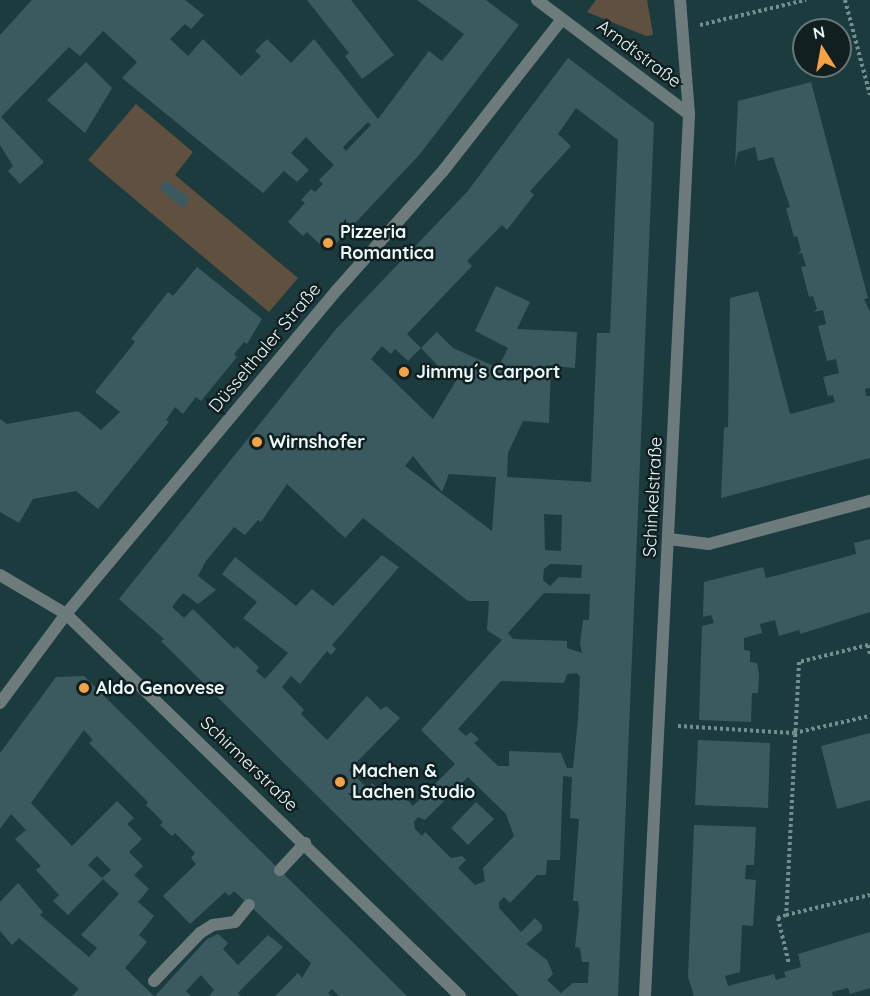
<!DOCTYPE html>
<meta charset="utf-8">
<style>
body{margin:0}
#map{position:relative;width:870px;height:996px;overflow:hidden;background:#1c3b3f;font-family:Quicksand,sans-serif}
div>[style]{position:absolute}
[style*='--x']{left:calc(var(--x)*1px);top:calc(var(--y)*1px);width:calc(var(--w)*1px);rotate:calc(var(--a)*1deg)}
.green>*{inset:0;background:#605040}
.building>*{inset:0;background:#3b5a5f}
.path>*{height:4px;margin-top:-2px;transform-origin:0;background:repeating-linear-gradient(90deg,#748d90 0 3px,transparent 0 6px)}
.lane>*{height:12px;margin:-6px;padding:0 6px;transform-origin:6px;border-radius:6px;background:#6d7b7d}
.street>*{height:12px;margin:-6px;padding:0 6px;transform-origin:6px;border-radius:6px;background:#6d7b7d}
.dots>*{width:16px;height:16px;translate:-50% -50%;box-sizing:border-box;border:3px solid #121f21;border-radius:50%}
span{translate:-50% -50%;white-space:nowrap;text-align:center;line-height:1.15;-webkit-text-stroke:5px #121f21;paint-order:stroke}
.street-label{font-size:18px;color:#e7f9fb}
.poi-label{font-size:18px;color:#e7f9fb;font-weight:700}
.left{translate:0 -50%;text-align:left}
.north{position:absolute;left:792px;top:18px;width:60px;height:60px;box-sizing:border-box;background:#121f21;border:2px solid #677678;border-radius:50%;rotate:349deg;font-size:16px;font-weight:700;line-height:24px;text-align:center;color:#e7f9fb}
.north::after{content:'';display:block;margin:auto;width:21px;height:27px;background:#f5a246;clip-path:polygon(50% 0,100% 100%,50% 72%,0 100%)}
</style>
<div id="map">
<div class="green">
<div style="clip-path:polygon(596px 0,647px 0,653px 35px,646px 36px,587px 12px)"></div>
<div style="clip-path:polygon(136px 104px,193px 152px,175px 175px,298px 278px,269px 312px,88px 160px)"></div>
</div>
<div class="building">
<div style="clip-path:polygon(evenodd,32px 0,185px 0,204px 15px,191px 29px,185px 24px,170px 39px,188px 56px,203px 39px,241px 76px,261px 56px,255px 51px,267px 39px,291px 63px,314px 39px,378px 119px,429px 51px,442px 61px,464px 34px,417px 0,486px 0,519px 25px,420px 154px,328px 252px,307px 232px,303px 236px,288px 222px,305px 203px,301px 200px,311px 189px,315px 192px,323px 184px,319px 180px,334px 165px,306px 137px,291px 153px,309px 170px,297px 182px,284px 171px,263px 193px,122px 78px,137px 62px,103px 31px,80px 56px,69px 47px,1px 117px,44px 162px,20px 184px,8px 171px,13px 166px,0 145px,0 35px,32px 0,368px 122px,371px 125px,346px 151px,343px 147px,368px 122px)"></div>
<div style="clip-path:polygon(307px 0,351px 0,394px 55px,362px 79px,345px 56px,349px 53px)"></div>
<div style="clip-path:polygon(evenodd,568px 58px,654px 123px,618px 996px,519px 996px,161px 641px,164px 639px,119px 599px,336px 329px,467px 192px,568px 58px,576px 108px,618px 140px,610px 333px,597px 333px,591px 482px,507px 477px,508px 453px,523px 421px,549px 423px,551px 366px,575px 368px,577px 332px,517px 329px,530px 302px,496px 286px,475px 331px,508px 348px,498px 368px,453px 348px,437px 332px,421px 348px,438px 366px,459px 376px,433px 419px,371px 359px,382px 346px,391px 354px,395px 349px,408px 361px,421px 348px,407px 334px,472px 266px,467px 261px,502px 225px,507px 230px,534px 195px,530px 191px,571px 146px,558px 134px,576px 108px,568px 58px,413px 456px,442px 492px,449px 474px,496px 477px,492px 531px,405px 466px,413px 456px,568px 58px,287px 484px,345px 538px,363px 518px,468px 601px,489px 601px,487px 630px,502px 640px,421px 730px,455px 764px,413px 806px,399px 791px,390px 800px,372px 783px,368px 789px,349px 770px,400px 718px,386px 706px,381px 710px,367px 696px,327px 740px,301px 714px,304px 710px,282px 687px,291px 676px,300px 684px,327px 651px,331px 655px,336px 649px,332px 645px,399px 567px,382px 555px,333px 606px,312px 589px,296px 606px,235px 557px,222px 574px,257px 602px,243px 618px,288px 653px,265px 679px,256px 671px,259px 667px,237px 646px,234px 649px,193px 609px,184px 618px,172px 607px,183px 593px,198px 604px,216px 590px,198px 576px,206px 561px,234px 527px,245px 535px,258px 520px,261px 522px,287px 484px,568px 58px,544px 514px,562px 515px,561px 551px,545px 550px,544px 514px,568px 58px,550px 564px,582px 565px,581px 578px,559px 577px,550px 586px,543px 580px,544px 569px,550px 564px,568px 58px,544px 593px,590px 594px,589px 620px,583px 620px,580px 643px,582px 653px,567px 648px,567px 641px,513px 639px,508px 633px,544px 593px,568px 58px,577px 673px,580px 677px,578px 719px,573px 768px,567px 768px,561px 753px,509px 751px,509px 766px,498px 766px,474px 743px,479px 739px,471px 732px,466px 736px,458px 729px,501px 681px,564px 683px,567px 674px,577px 673px,568px 58px,563px 776px,572px 777px,570px 818px,579px 819px,573px 901px,578px 901px,579px 910px,575px 947px,580px 948px,582px 962px,589px 962px,588px 983px,573px 983px,561px 993px,547px 980px,553px 974px,547px 960px,526px 944px,542px 930px,542px 925px,535px 918px,521px 932px,499px 908px,499px 902px,504px 897px,510px 903px,537px 875px,546px 875px,547px 860px,560px 860px,563px 776px,568px 58px,468px 777px,506px 814px,514px 836px,483px 868px,485px 881px,475px 885px,458px 868px,466px 860px,462px 856px,451px 858px,425px 832px,422px 836px,415px 829px,414px 822px,418px 817px,425px 820px,468px 777px)"></div>
<div style="clip-path:polygon(86px 62px,112px 88px,85px 133px,47px 100px)"></div>
<div style="clip-path:polygon(811px 82px,868px 298px,864px 299px,870px 312px,870px 388px,865px 389px,866px 396px,870px 396px,870px 458px,721px 498px,724px 428px,728px 427px,730px 298px,758px 291px,790px 414px,835px 402px,833px 395px,828px 396px,823px 377px,839px 373px,836px 359px,827px 361px,818px 326px,826px 324px,823px 310px,813px 312px,817px 309px,813px 296px,809px 297px,801px 267px,806px 266px,802px 253px,798px 254px,801px 250px,797px 236px,794px 237px,786px 208px,790px 207px,773px 157px,758px 161px,755px 147px,738px 152px,735px 165px,738px 101px)"></div>
<div style="clip-path:polygon(166px 180px,190px 199px,183px 208px,159px 189px)"></div>
<div style="clip-path:polygon(197px 267px,262px 319px,247px 344px,244px 342px,234px 354px,237px 357px,201px 401px,196px 397px,183px 414px,175px 407px,166px 420px,169px 422px,98px 509px,76px 491px,33px 499px,19px 523px,0 512px,0 419px,7px 424px,78px 411px,101px 430px,120px 412px,95px 392px,135px 342px,131px 339px,168px 292px,173px 296px)"></div>
<div style="clip-path:polygon(870px 539px,870px 612px,800px 634px,799px 630px,779px 636px,775px 620px,760px 624px,762px 633px,744px 638px,744px 650px,750px 651px,750px 662px,757px 663px,759px 675px,758px 693px,752px 693px,751px 722px,699px 720px,702px 626px,714px 623px,711px 615px,703px 617px,704px 582px,763px 567px,766px 578px,782px 574px,856px 554px,854px 543px)"></div>
<div style="clip-path:polygon(evenodd,84px 676px,407px 996px,339px 996px,332px 989px,328px 993px,331px 996px,275px 996px,298px 973px,302px 978px,311px 963px,234px 891px,229px 896px,225px 892px,190px 924px,163px 896px,196px 864px,191px 858px,195px 853px,175px 833px,172px 836px,160px 825px,163px 822px,146px 805px,148px 802px,89px 743px,93px 740px,84px 730px,31px 803px,72px 846px,117px 801px,134px 818px,127px 824px,142px 839px,129px 852px,143px 866px,134px 875px,149px 889px,138px 902px,154px 916px,139px 935px,147px 942px,125px 968px,154px 996px,72px 996px,79px 989px,19px 938px,12px 945px,0 931px,0 902px,18px 883px,43px 912px,40px 915px,89px 957px,97px 948px,81px 935px,119px 894px,103px 879px,68px 915px,53px 901px,59px 895px,36px 870px,41px 866px,15px 839px,26px 830px,11px 814px,0 829px,0 753px,56px 677px,84px 676px,97px 856px,111px 870px,102px 878px,88px 865px,97px 856px)"></div>
<div style="clip-path:polygon(870px 733px,870px 800px,837px 809px,821px 746px)"></div>
<div style="clip-path:polygon(698px 740px,770px 743px,768px 808px,695px 805px)"></div>
<div style="clip-path:polygon(476px 802px,494px 819px,468px 845px,451px 828px)"></div>
<div style="clip-path:polygon(694px 825px,756px 827px,754px 865px,746px 865px,745px 879px,756px 880px,753px 926px,742px 925px,740px 972px,725px 976px,728px 986px,774px 974px,776px 980px,786px 977px,784px 972px,801px 967px,798px 954px,870px 932px,870px 988px,850px 994px,848px 988px,832px 992px,833px 996px,694px 996px,688px 977px)"></div>
<div style="clip-path:polygon(218px 934px,228px 943px,223px 949px,238px 965px,268px 935px,283px 947px,238px 993px,241px 996px,209px 996px,214px 990px,201px 975px,186px 991px,191px 996px,155px 996px,207px 939px)"></div>
</div>
<div class="path">
<div style="--x:845;--y:0;--w:98;--a:75.3"></div>
<div style="--x:700;--y:25;--w:109;--a:-13.3"></div>
<div style="--x:870;--y:654;--w:9;--a:-103"></div>
<div style="--x:868;--y:645;--w:71;--a:166.2"></div>
<div style="--x:799;--y:662;--w:253;--a:92.9"></div>
<div style="--x:786;--y:915;--w:86;--a:-13.4"></div>
<div style="--x:678;--y:726;--w:116;--a:3.5"></div>
<div style="--x:794;--y:733;--w:78;--a:-12.6"></div>
<div style="--x:786;--y:915;--w:9;--a:159"></div>
<div style="--x:778;--y:918;--w:47;--a:76.6"></div>
</div>
<div class="lane">
<div style="--x:669;--y:539;--w:40;--a:7.1"></div>
<div style="--x:709;--y:544;--w:167;--a:-15"></div>
<div style="--x:280;--y:870;--w:37;--a:-47"></div>
<div style="--x:154;--y:981;--w:66;--a:-46.2"></div>
<div style="--x:200;--y:933;--w:15;--a:-32"></div>
<div style="--x:213;--y:925;--w:22;--a:-8"></div>
<div style="--x:235;--y:922;--w:22;--a:-51"></div>
</div>
<div class="street">
<div style="--x:537;--y:0;--w:190;--a:36.9"></div>
<div style="--x:0;--y:575;--w:77;--a:30.6"></div>
<div style="--x:66;--y:614;--w:549;--a:44.11"></div>
<div style="--x:0;--y:703;--w:111;--a:-53.4"></div>
<div style="--x:66;--y:614;--w:422;--a:-50.1"></div>
<div style="--x:337;--y:290;--w:159;--a:-48.3"></div>
<div style="--x:443;--y:171;--w:193;--a:-51.9"></div>
<div style="--x:645;--y:996;--w:883;--a:-87.14"></div>
<div style="--x:689;--y:114;--w:114;--a:-94.5"></div>
</div>
<div class="dots">
<div style="left:328px;top:243px;background:#f5a246"></div>
<div style="left:404px;top:372px;background:#f5a246"></div>
<div style="left:257px;top:442px;background:#f5a246"></div>
<div style="left:84px;top:688px;background:#f5a246"></div>
<div style="left:340px;top:782px;background:#f5a246"></div>
</div>
<div class="street-label">
<span style="left:639px;top:54px;rotate:37deg">Arndtstraße</span>
<span style="left:265px;top:348px;rotate:-50deg">Düsselthaler Straße</span>
<span style="left:653px;top:497px;rotate:-87deg">Schinkelstraße</span>
<span style="left:249px;top:764px;rotate:44deg">Schirmerstraße</span>
</div>
<div class="poi-label">
<span class="left" style="left:340px;top:243px">Pizzeria<br>Romantica</span>
<span class="left" style="left:416px;top:372px">Jimmy´s Carport</span>
<span class="left" style="left:269px;top:442px">Wirnshofer</span>
<span class="left" style="left:96px;top:688px">Aldo Genovese</span>
<span class="left" style="left:352px;top:782px">Machen &amp;<br>Lachen Studio</span>
</div>
<div class="north">N</div>
</div>
